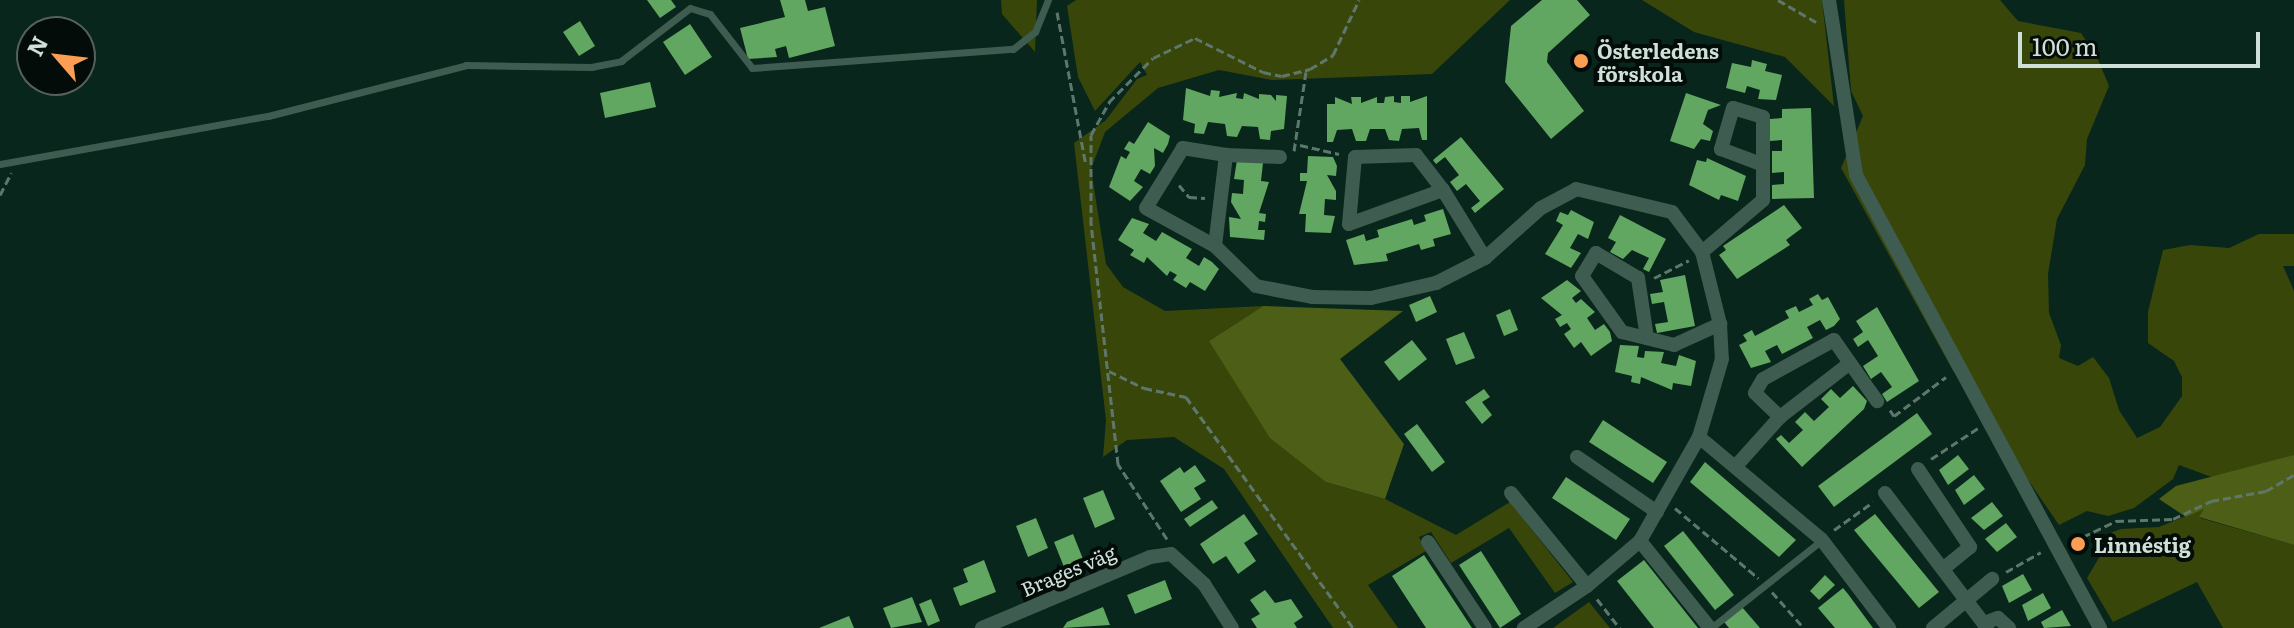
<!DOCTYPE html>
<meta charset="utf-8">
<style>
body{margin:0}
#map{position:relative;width:2294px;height:628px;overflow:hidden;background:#08261b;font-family:Literata,serif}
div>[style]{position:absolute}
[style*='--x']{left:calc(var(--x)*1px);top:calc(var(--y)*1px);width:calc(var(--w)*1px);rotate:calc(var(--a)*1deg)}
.green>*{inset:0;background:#39460a}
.forest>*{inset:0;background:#4d5f16}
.building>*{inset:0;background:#61a661}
.path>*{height:3px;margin-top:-1.5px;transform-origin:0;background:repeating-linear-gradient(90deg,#5e776d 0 8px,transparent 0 12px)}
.lane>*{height:7px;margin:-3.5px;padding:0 3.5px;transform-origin:3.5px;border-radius:3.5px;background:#3e5c4f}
.street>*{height:14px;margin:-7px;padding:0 7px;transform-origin:7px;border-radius:7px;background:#3e5c4f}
.dots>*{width:22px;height:22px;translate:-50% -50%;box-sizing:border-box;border:4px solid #030c08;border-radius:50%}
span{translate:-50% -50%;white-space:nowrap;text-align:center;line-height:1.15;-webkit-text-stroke:8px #030c08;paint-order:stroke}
.poi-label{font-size:20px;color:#cfe0d8;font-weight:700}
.left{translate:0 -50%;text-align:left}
.street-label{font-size:20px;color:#cfe0d8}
.north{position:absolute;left:16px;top:16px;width:80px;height:80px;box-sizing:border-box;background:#030c08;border:2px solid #55615b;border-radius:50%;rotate:298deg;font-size:22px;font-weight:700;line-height:32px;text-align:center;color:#cfe0d8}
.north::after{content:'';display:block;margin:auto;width:28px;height:36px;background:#fc9d53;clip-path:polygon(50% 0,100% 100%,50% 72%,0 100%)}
.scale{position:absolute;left:2018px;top:32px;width:242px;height:36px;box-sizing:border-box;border:4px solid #cfe0d8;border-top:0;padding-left:10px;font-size:24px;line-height:28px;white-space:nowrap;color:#cfe0d8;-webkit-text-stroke:6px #030c08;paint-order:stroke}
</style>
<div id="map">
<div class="green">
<div style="clip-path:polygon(1001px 0,1037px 0,1035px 52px,1002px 14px)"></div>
<div style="clip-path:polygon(1076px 0,1510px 0,1432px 74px,1272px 80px,1219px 70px,1158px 88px,1105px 132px,1091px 169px,1106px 264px,1123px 287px,1165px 311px,1263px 306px,1209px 341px,1326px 482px,1385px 499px,1456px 535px,1510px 502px,1573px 582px,1555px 593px,1509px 528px,1451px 563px,1431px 532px,1419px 537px,1426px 551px,1368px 585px,1398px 628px,1333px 628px,1224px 469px,1174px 437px,1127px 440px,1103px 457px,1106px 420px,1074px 143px,1106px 120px,1137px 79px,1147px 75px,1140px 62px,1095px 111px,1078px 77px,1067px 6px)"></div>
<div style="clip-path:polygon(1642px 0,1822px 0,1834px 106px,1785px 57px,1694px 32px)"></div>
<div style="clip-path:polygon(1844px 0,2000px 0,2018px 21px,2081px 33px,2097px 57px,2109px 86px,2087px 139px,2085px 165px,2057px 219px,2048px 274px,2049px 313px,2061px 345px,2059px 358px,2078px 366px,2093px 357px,2109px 378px,2119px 410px,2137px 438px,2160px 427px,2182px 396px,2182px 377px,2174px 361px,2148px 343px,2148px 312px,2163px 250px,2190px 245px,2229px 248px,2259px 234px,2294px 234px,2294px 266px,2283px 266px,2294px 291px,2294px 455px,2217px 479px,2179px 465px,2173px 479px,2134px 508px,2108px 516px,2087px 511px,2059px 525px,1952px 369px,1841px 168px,1863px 116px,1851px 91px)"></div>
<div style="clip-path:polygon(2206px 508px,2200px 518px,2294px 545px,2294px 628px,2223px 628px,2197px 582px,2113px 622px,2087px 578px,2103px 551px,2099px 537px,2121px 529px,2159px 527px)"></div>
<div style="clip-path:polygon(1589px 602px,1610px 628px,1553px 628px)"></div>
</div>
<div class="forest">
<div style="clip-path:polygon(1263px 306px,1403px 311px,1340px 359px,1404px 444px,1385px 499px,1326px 482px,1270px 438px,1209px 341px)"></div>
<div style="clip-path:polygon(2294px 455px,2294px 545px,2199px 517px,2204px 509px,2186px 517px,2159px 499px,2176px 486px)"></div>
</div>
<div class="building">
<div style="clip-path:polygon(647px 0,671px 0,676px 7px,660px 18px)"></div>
<div style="clip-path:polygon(780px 0,805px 0,808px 11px,825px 7px,835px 46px,789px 58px,786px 46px,775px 49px,777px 57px,748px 59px,740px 28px,785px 17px)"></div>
<div style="clip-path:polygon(1542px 0,1577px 0,1590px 15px,1548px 53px,1547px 62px,1584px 111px,1551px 139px,1505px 82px,1511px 26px)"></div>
<div style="clip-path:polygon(580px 21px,595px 46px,579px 56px,563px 32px)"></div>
<div style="clip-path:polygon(690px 24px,712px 57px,685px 75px,663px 42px)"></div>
<div style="clip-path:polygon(1752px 60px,1767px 64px,1765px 71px,1782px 75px,1776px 100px,1758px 99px,1760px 90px,1747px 86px,1745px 93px,1726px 88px,1732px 63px,1751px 67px)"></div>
<div style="clip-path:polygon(650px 82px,656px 107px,605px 118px,600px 93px)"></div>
<div style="clip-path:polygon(1186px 88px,1210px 96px,1211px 90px,1220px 91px,1219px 97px,1237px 93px,1236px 98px,1243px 99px,1244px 93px,1259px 99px,1259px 94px,1271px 95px,1276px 101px,1276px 95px,1287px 96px,1284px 129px,1271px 131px,1270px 140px,1260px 139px,1258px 127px,1242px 126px,1237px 137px,1227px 136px,1225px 124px,1208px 122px,1204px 134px,1194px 133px,1195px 124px,1183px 120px)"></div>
<div style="clip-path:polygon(1686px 93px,1721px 105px,1708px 110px,1703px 124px,1713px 131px,1710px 141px,1701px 139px,1694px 149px,1670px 141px)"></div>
<div style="clip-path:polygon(1394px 96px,1394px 102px,1401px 103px,1401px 96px,1410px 96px,1410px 102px,1427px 96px,1427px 140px,1422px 140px,1419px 128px,1402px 129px,1399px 141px,1389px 140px,1385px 129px,1370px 129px,1366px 141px,1356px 141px,1352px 129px,1337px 130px,1333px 142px,1327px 142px,1327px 104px,1335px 104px,1335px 97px,1352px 104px,1351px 97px,1361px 97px,1361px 103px,1377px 97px,1377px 103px,1384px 103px,1385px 97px)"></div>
<div style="clip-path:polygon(1811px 108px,1814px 198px,1772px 199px,1772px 185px,1784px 184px,1784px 172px,1772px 173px,1772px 151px,1782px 151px,1782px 140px,1770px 141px,1770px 119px,1782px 118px,1782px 109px)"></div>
<div style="clip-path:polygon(1148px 122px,1170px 136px,1168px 144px,1163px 153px,1154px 148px,1155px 166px,1150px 174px,1141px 169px,1134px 181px,1143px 187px,1130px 201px,1109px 187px,1121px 156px,1126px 159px,1130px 152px,1124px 149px,1129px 141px,1134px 144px)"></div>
<div style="clip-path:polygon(1461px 137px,1504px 189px,1475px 213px,1471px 208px,1480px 201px,1466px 184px,1457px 191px,1450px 182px,1459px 175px,1445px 157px,1436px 164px,1433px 160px)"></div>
<div style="clip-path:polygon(1308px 156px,1333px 157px,1337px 166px,1336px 176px,1327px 175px,1336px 191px,1336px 200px,1325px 199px,1324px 215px,1335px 216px,1331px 233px,1305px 232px,1306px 214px,1299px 214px,1307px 181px,1300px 181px,1300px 173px,1307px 173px)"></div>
<div style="clip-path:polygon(1707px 158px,1746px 176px,1738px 201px,1721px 195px,1719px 200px,1689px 185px,1697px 160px,1706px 162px)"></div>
<div style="clip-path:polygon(1237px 160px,1263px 163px,1261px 181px,1269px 182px,1259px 213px,1266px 214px,1265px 222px,1259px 221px,1258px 230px,1265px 230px,1264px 240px,1230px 237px,1229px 217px,1241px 219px,1231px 202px,1232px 193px,1243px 194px,1244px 180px,1234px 179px)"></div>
<div style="clip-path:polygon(1784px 205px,1802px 228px,1786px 240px,1790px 245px,1737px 279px,1719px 255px,1726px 250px,1723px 246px)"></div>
<div style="clip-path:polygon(1443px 209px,1451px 234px,1433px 239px,1435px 246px,1421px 250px,1419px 244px,1386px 254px,1388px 261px,1354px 265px,1346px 240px,1364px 234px,1366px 241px,1379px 237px,1377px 230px,1412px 219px,1414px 225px,1426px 221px,1424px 215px)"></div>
<div style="clip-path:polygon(1571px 210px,1594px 222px,1588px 239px,1578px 234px,1570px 248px,1581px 253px,1571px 268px,1545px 254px,1563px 225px,1556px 221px,1560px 212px,1568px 215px)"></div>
<div style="clip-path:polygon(1620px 215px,1666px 239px,1649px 272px,1643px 269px,1649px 258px,1632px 250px,1623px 259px,1610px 252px,1616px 242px,1608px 238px)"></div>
<div style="clip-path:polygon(1132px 218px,1149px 224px,1143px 233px,1156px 241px,1162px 232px,1192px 249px,1186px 258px,1199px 266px,1204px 257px,1212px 262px,1219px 269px,1205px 291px,1190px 282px,1186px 288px,1173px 280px,1177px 275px,1170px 271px,1167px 276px,1147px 257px,1144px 263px,1130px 255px,1134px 250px,1118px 240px)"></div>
<div style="clip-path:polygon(1685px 275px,1695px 326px,1657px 333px,1655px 324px,1668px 322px,1664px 302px,1652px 304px,1650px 294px,1663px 292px,1660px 280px)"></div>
<div style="clip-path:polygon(1567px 280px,1581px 291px,1572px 298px,1576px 303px,1581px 299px,1595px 312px,1587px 318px,1595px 330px,1604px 324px,1610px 332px,1612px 341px,1591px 356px,1581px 342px,1574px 348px,1564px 334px,1571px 329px,1567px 323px,1560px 327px,1555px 319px,1562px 315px,1541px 298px)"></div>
<div style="clip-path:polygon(1818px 294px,1822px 300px,1828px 297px,1840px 319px,1834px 326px,1826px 330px,1820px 320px,1807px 327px,1813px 338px,1782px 354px,1777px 345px,1765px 351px,1771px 362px,1751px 368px,1739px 345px,1747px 341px,1743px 335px,1752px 330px,1755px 336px,1789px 318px,1785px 311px,1796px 306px,1799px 312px,1813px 305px,1809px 299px)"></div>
<div style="clip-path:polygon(1430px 296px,1437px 312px,1416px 322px,1409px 305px)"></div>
<div style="clip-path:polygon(1877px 307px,1919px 381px,1887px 402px,1882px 394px,1892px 387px,1881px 372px,1871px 379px,1863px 366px,1878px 356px,1868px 340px,1858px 347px,1853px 339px,1863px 332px,1856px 321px)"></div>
<div style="clip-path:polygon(1510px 309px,1518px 330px,1504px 336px,1496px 315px)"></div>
<div style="clip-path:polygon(1464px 332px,1475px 358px,1456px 365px,1446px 339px)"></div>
<div style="clip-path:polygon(1412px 340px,1427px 359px,1399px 381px,1384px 362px)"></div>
<div style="clip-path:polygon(1620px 345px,1639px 346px,1637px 357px,1644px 358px,1645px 351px,1664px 352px,1661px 363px,1676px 366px,1679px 355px,1696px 361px,1691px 386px,1673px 383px,1672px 390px,1641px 377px,1640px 384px,1631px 382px,1632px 376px,1615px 372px)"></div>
<div style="clip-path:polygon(1853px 386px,1867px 401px,1864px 409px,1802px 467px,1776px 439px,1781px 435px,1789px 443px,1803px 430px,1795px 422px,1805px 412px,1814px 421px,1829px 407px,1821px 399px,1831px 389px,1840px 398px)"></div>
<div style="clip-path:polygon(1484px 389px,1490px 397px,1482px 402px,1492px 415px,1482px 424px,1465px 402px)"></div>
<div style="clip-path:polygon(1917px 413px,1932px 434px,1834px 507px,1818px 486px)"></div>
<div style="clip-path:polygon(1603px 420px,1667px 462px,1653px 483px,1589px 442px)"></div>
<div style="clip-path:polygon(1417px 424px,1445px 462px,1432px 472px,1404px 434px)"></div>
<div style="clip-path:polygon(1958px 455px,1969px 469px,1948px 485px,1939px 470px)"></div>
<div style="clip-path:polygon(1705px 462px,1796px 540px,1779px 557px,1690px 482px)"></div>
<div style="clip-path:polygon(1195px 465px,1206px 481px,1194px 488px,1201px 499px,1181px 512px,1160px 481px,1180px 467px,1184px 473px)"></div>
<div style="clip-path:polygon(1974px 475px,1985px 489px,1964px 505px,1955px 490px)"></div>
<div style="clip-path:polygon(1566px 477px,1630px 519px,1616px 540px,1552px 498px)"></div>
<div style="clip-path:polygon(1103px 490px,1115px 519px,1095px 528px,1083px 498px)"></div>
<div style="clip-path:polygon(1212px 500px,1218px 508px,1190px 527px,1184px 519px)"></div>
<div style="clip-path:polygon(1992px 502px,2003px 516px,1984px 530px,1971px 518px)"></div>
<div style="clip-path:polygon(1244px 514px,1258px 534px,1244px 543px,1256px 561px,1238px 574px,1226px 556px,1213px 564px,1200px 544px)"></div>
<div style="clip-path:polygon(1875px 514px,1939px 592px,1919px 608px,1854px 530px)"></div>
<div style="clip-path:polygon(1036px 518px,1048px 548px,1028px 557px,1016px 526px)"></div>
<div style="clip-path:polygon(2006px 523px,2017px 537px,1997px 552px,1985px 539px)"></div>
<div style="clip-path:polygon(1683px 531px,1734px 595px,1715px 610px,1664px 546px)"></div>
<div style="clip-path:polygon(1073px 534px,1083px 559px,1064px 567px,1054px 542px)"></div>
<div style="clip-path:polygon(1481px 551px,1521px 614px,1500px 628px,1459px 565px)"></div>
<div style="clip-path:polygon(1424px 555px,1472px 628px,1426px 628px,1392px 576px)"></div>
<div style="clip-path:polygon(984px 560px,996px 592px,960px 606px,953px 588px,968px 582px,963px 569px)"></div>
<div style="clip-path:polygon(1644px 560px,1698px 628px,1654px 628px,1617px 581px)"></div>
<div style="clip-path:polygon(2023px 574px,2032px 590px,2009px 603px,2002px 586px)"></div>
<div style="clip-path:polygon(1825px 575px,1835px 585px,1819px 600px,1810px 591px)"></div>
<div style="clip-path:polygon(1165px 580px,1172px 599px,1135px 614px,1127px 595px)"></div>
<div style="clip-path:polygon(1843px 588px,1848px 594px,1873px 628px,1835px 628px,1818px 608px)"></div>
<div style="clip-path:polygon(1265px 590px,1275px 603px,1291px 599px,1303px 617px,1294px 623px,1297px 628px,1257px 628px,1251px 619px,1260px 614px,1250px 600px)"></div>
<div style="clip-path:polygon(2043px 593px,2051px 608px,2028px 621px,2022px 605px)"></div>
<div style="clip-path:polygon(912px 597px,922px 622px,891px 628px,883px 608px)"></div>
<div style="clip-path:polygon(931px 599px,940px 621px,928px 626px,919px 604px)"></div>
<div style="clip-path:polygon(1103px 607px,1110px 625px,1063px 628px,1067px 622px)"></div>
<div style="clip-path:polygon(1742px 607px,1760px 628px,1729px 628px,1724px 622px)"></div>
<div style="clip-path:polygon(2062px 610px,2071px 626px,2044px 628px,2041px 622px)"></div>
<div style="clip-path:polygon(849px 616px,854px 628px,819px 628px)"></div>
</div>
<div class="path">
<div style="--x:1778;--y:0;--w:44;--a:30.1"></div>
<div style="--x:1057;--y:12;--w:156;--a:79.3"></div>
<div style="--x:1300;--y:145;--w:40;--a:13"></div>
<div style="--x:1294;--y:151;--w:80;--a:-81.4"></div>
<div style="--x:1179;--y:185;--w:16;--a:50"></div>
<div style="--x:1189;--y:197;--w:16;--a:4"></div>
<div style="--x:0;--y:195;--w:25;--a:-63"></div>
<div style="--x:1654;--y:278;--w:39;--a:-27"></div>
<div style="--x:1109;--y:371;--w:39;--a:26"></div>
<div style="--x:1144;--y:388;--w:43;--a:12.1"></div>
<div style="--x:1186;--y:397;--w:285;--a:54.1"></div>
<div style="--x:1890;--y:410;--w:7;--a:56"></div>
<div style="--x:1894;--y:416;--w:65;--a:-36.9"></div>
<div style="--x:1931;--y:459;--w:56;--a:-33.4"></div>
<div style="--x:1675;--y:508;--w:109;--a:40.1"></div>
<div style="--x:1834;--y:530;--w:48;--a:-35.7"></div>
<div style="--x:1167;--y:539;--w:90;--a:-123.2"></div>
<div style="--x:1118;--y:464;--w:242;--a:-96.4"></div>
<div style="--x:1091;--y:224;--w:89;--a:-90"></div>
<div style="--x:1091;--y:135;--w:38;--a:-61"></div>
<div style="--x:1109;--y:102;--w:62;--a:-45"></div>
<div style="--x:1153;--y:58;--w:47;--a:-25.5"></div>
<div style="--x:1195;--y:38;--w:76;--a:26.6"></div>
<div style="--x:1263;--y:72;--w:19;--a:12"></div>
<div style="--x:1282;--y:76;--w:29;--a:-14"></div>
<div style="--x:1310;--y:69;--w:27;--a:-31"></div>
<div style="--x:1333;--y:55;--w:61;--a:-64.7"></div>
<div style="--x:2072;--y:542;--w:49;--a:-25.5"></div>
<div style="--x:2116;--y:521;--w:57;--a:-2"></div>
<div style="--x:2173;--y:519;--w:42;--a:-25.3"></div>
<div style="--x:2211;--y:501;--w:56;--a:-10.3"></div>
<div style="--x:2266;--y:491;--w:32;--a:-30"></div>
<div style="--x:2006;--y:572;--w:40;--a:-29.7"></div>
<div style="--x:1772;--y:592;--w:48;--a:48.4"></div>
<div style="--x:1597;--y:599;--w:37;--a:52"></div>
</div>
<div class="lane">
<div style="--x:0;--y:164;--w:272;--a:-10.2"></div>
<div style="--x:268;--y:116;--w:204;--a:-14.4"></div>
<div style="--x:466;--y:65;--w:125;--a:0.9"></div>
<div style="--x:591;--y:67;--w:31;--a:-11"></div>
<div style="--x:621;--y:61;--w:87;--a:-37.5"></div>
<div style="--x:690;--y:8;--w:21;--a:17"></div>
<div style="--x:710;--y:14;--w:68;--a:52.1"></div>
<div style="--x:752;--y:68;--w:262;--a:-4.2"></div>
<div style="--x:1013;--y:49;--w:28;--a:-38"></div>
<div style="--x:1035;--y:32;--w:35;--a:-68"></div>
<div style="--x:1711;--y:628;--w:142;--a:-38.4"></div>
</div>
<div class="street">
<div style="--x:1829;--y:0;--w:177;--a:81.2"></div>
<div style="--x:1856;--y:175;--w:515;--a:61.69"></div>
<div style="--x:1226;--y:155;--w:54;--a:2.1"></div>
<div style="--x:1443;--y:190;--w:100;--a:160.1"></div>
<div style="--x:1349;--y:224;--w:67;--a:-84.9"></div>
<div style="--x:1355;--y:157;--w:61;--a:-1.9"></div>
<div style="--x:1416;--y:155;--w:44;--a:52.4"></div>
<div style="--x:1443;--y:190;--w:80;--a:58.3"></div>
<div style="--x:1215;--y:246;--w:92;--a:-83.1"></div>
<div style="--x:1226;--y:155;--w:44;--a:-170.8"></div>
<div style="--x:1183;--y:148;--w:70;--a:121.7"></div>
<div style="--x:1146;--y:208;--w:79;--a:28.8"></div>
<div style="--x:1215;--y:246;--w:57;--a:44.3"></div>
<div style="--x:1256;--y:286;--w:57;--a:11.1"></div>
<div style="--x:1312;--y:297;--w:59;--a:1"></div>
<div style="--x:1371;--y:298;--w:67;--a:-13"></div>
<div style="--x:1436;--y:283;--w:55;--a:-27"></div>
<div style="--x:1485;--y:258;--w:75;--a:-41.8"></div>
<div style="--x:1541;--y:208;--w:40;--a:-28"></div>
<div style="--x:1576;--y:189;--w:99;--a:13.5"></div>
<div style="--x:1672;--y:212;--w:50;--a:53.1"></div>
<div style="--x:1702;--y:252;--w:74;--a:76"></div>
<div style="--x:1720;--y:324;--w:35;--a:87"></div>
<div style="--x:1722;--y:359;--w:81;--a:106.4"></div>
<div style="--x:1699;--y:437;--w:120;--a:119.6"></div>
<div style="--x:1640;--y:541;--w:70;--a:139.7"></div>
<div style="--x:1587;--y:586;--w:76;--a:146.3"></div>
<div style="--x:1702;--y:252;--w:80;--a:-40.4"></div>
<div style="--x:1763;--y:200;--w:83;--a:-90"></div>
<div style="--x:1763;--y:117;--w:31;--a:-163"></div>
<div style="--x:1733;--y:108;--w:43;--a:106.3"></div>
<div style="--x:1721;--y:149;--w:43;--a:20.6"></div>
<div style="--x:1647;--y:338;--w:61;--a:-98.5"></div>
<div style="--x:1638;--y:278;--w:49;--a:-149.2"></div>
<div style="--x:1596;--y:253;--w:27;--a:121"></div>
<div style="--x:1582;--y:276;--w:69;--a:54.5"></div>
<div style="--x:1622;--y:332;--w:54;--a:14"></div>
<div style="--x:1674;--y:345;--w:51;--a:-24.5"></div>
<div style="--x:1850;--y:363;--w:47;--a:54.6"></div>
<div style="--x:1699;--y:437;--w:160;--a:39.9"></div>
<div style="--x:1822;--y:540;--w:111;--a:52.7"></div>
<div style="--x:1577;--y:457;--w:97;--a:34.5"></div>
<div style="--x:1736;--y:466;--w:66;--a:-48.1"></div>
<div style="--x:1780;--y:417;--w:88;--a:-37.6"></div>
<div style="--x:1850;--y:363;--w:28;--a:-125"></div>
<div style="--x:1834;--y:340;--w:81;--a:151.2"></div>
<div style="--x:1763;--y:379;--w:16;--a:120"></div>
<div style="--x:1755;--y:393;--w:35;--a:44"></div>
<div style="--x:1918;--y:469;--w:94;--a:56.3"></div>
<div style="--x:1970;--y:547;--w:35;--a:141"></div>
<div style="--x:1511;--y:493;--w:120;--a:50.7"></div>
<div style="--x:1885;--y:493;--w:169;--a:52.9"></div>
<div style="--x:1640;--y:541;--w:112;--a:51.2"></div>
<div style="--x:1428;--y:542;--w:103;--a:56.5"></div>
<div style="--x:1984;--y:623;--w:15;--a:-20"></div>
<div style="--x:1998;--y:618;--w:15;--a:42"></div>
<div style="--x:982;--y:628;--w:182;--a:-22.9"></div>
<div style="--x:1150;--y:557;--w:21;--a:-8"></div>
<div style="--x:1171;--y:554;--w:45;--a:42.3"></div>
<div style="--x:1204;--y:584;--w:52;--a:57.5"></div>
<div style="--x:1933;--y:628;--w:77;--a:-39.7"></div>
</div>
<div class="dots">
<div style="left:1581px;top:61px;background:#fc9d53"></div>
<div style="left:2078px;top:544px;background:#fc9d53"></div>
</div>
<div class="poi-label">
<span class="left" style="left:1597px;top:62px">Österledens<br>förskola</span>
<span class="left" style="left:2094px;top:544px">Linnéstig</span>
</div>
<div class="street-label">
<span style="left:1068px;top:570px;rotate:-23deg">Brages väg</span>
</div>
<div class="north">N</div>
<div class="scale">100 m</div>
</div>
